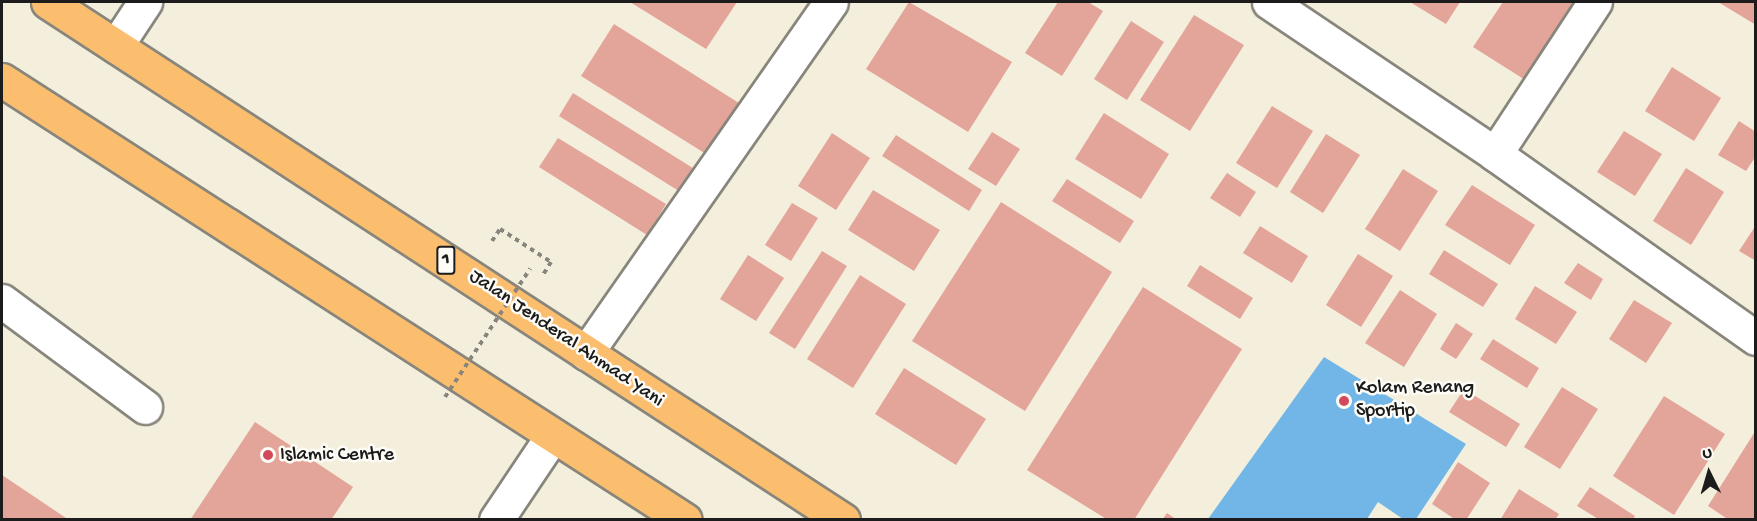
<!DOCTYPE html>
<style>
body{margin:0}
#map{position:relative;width:1757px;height:521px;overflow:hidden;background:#f4efdc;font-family:"Gochi Hand",sans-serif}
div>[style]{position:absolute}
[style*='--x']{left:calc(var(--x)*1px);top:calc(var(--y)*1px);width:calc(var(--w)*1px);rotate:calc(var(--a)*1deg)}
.water>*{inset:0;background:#71b6e7}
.building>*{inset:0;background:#e3a499}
.path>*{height:4px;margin-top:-2px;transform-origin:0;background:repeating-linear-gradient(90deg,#88867c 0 4.5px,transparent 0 9px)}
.roads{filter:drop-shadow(2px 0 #88867c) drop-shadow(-2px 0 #88867c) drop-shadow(0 2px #88867c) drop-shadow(0 -2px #88867c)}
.minor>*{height:33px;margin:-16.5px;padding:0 16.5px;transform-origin:16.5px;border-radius:16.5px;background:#fff}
.major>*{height:33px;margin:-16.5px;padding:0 16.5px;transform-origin:16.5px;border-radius:16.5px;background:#fbbd6e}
.path-bridge>*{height:4px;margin-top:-2px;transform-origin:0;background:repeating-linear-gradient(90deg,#88867c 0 4.5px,transparent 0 9px)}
.dots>*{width:16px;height:16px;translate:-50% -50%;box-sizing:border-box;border:3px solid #fdfcf7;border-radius:50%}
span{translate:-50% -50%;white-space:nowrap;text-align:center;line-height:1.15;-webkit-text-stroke:5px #fdfcf7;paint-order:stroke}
.shield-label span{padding:2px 4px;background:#fdfcf7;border:2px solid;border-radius:4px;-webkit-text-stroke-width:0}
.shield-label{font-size:18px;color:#1c1c1c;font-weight:700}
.street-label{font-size:20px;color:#1c1c1c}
.poi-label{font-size:20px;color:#1c1c1c}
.left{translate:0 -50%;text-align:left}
.frame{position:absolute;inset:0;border:3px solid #1c1c1c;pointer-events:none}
.north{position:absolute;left:1679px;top:443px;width:60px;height:60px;-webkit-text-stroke:4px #fdfcf7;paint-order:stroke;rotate:355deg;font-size:16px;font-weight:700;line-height:24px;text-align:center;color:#1c1c1c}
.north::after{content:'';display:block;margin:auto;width:21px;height:27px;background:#1c1c1c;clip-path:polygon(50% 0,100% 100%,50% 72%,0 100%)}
</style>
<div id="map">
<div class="water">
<div style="clip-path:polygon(1324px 357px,1466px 444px,1416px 519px,1403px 519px,1378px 502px,1367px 519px,1208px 519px)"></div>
</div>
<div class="building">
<div style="clip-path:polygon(630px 2px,737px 2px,706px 49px)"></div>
<div style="clip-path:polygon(909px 2px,1012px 62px,968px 132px,866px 69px)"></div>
<div style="clip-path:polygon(1058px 2px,1088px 2px,1103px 11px,1062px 76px,1025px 53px)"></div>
<div style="clip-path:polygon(1410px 2px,1460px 2px,1446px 24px)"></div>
<div style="clip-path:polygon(1503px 2px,1582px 2px,1530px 83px,1473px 47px)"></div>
<div style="clip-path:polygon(1718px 2px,1756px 2px,1756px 25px)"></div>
<div style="clip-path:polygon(1194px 15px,1244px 45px,1190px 131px,1140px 100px)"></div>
<div style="clip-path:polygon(1131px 21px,1164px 42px,1127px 100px,1094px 79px)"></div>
<div style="clip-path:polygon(614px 24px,739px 103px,706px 154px,581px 76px)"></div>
<div style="clip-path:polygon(1672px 67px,1721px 98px,1694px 141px,1645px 111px)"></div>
<div style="clip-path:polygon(573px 93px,704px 175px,690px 198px,559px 116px)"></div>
<div style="clip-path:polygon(1272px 106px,1313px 131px,1277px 188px,1236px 163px)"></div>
<div style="clip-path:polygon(1104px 113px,1169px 154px,1141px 199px,1075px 159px)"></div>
<div style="clip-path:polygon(1739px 121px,1756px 132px,1756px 156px,1746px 171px,1718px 155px)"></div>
<div style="clip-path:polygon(1624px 131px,1662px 154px,1635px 196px,1597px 172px)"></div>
<div style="clip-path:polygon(992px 132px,1020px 149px,996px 186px,968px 169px)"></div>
<div style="clip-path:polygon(832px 133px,870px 158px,836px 210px,798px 186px)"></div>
<div style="clip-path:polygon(1326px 134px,1360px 155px,1323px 213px,1290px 192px)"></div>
<div style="clip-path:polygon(896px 135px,982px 190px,969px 211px,882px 156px)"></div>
<div style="clip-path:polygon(558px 138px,666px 204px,647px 235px,539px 167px)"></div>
<div style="clip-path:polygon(1686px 168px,1724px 192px,1691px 245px,1653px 221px)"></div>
<div style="clip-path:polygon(1403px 169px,1438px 191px,1400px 251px,1365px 229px)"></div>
<div style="clip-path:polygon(1227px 173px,1256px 192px,1240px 217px,1210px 198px)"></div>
<div style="clip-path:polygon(1067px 179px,1134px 221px,1120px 243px,1052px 201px)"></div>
<div style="clip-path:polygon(1472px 185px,1535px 225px,1510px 265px,1445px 225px)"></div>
<div style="clip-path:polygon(873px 190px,940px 230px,914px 271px,848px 230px)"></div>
<div style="clip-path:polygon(1001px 202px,1112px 272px,1025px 411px,912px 341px)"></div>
<div style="clip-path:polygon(792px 203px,818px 218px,791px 261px,765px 245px)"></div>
<div style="clip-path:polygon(1756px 225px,1756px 261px,1739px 251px)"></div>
<div style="clip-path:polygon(1260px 226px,1308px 256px,1292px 283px,1243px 253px)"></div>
<div style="clip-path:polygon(1444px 250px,1498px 284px,1483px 307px,1429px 274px)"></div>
<div style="clip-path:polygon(822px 251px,847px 266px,795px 349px,769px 333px)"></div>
<div style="clip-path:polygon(1358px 254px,1393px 276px,1361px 327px,1326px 305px)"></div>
<div style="clip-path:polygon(748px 255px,784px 278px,756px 321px,720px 299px)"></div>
<div style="clip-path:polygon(1578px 263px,1603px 279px,1591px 300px,1564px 283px)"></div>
<div style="clip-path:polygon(1200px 265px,1253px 298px,1240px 319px,1187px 286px)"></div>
<div style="clip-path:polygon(860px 275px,906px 304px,853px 388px,807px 359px)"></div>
<div style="clip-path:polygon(1535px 286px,1577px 312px,1556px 344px,1515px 319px)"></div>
<div style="clip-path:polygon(1143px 287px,1242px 349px,1134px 520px,1108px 520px,1027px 470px)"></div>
<div style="clip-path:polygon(1400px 290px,1437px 314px,1404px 367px,1365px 343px)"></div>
<div style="clip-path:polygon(1634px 300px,1672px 323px,1646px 363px,1609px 339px)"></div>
<div style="clip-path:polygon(1456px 323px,1473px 334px,1456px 359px,1440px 349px)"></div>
<div style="clip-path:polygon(1493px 339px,1539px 368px,1527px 388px,1480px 359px)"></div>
<div style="clip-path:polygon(904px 368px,986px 419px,956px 465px,875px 414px)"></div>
<div style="clip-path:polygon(1562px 387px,1598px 409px,1560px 469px,1524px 447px)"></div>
<div style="clip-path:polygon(1464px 389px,1520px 424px,1506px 447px,1449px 412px)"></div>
<div style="clip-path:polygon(1664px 396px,1725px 434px,1674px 515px,1613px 476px)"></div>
<div style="clip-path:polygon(255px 422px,353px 487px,331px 520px,190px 520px)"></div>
<div style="clip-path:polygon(1756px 430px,1756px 520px,1729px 520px,1708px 506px)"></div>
<div style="clip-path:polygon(1458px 462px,1490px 483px,1466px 520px,1456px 520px,1432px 504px)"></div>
<div style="clip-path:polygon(2px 475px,69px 520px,2px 520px)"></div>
<div style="clip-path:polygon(1590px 487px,1635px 516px,1633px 520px,1600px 520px,1577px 506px)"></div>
<div style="clip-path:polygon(1519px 489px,1559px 514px,1555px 520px,1500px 520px)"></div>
<div style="clip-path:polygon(1167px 513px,1177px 520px,1162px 520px)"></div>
</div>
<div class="path">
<div style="--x:492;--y:241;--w:14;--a:-56"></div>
<div style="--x:500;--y:229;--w:61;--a:32.9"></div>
<div style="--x:551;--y:262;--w:15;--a:122"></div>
</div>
<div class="roads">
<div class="minor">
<div style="--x:1269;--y:2;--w:272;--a:33.9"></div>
<div style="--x:1495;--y:154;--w:319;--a:35.2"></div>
<div style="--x:116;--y:46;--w:53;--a:-56.6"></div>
<div style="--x:1495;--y:154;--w:182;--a:-56.7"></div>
<div style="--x:2;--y:301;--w:178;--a:36.5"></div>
<div style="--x:586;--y:353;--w:428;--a:-55.1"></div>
<div style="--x:496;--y:520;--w:102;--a:-56.2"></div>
</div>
<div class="major">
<div style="--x:48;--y:2;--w:949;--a:33.09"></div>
<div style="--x:2;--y:80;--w:812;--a:32.79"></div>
</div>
</div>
<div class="path-bridge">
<div style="--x:445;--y:397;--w:154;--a:-56.4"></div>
</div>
<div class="dots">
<div style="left:1344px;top:401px;background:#d1495b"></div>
<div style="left:268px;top:455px;background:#d1495b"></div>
</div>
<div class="shield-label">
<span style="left:446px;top:260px">1</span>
</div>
<div class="street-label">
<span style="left:566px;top:339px;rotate:34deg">Jalan Jenderal Ahmad Yani</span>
</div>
<div class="poi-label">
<span class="left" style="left:1356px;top:400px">Kolam Renang<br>Sportip</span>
<span class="left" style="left:280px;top:455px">Islamic Centre</span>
</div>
<div class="frame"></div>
<div class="north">U</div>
</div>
